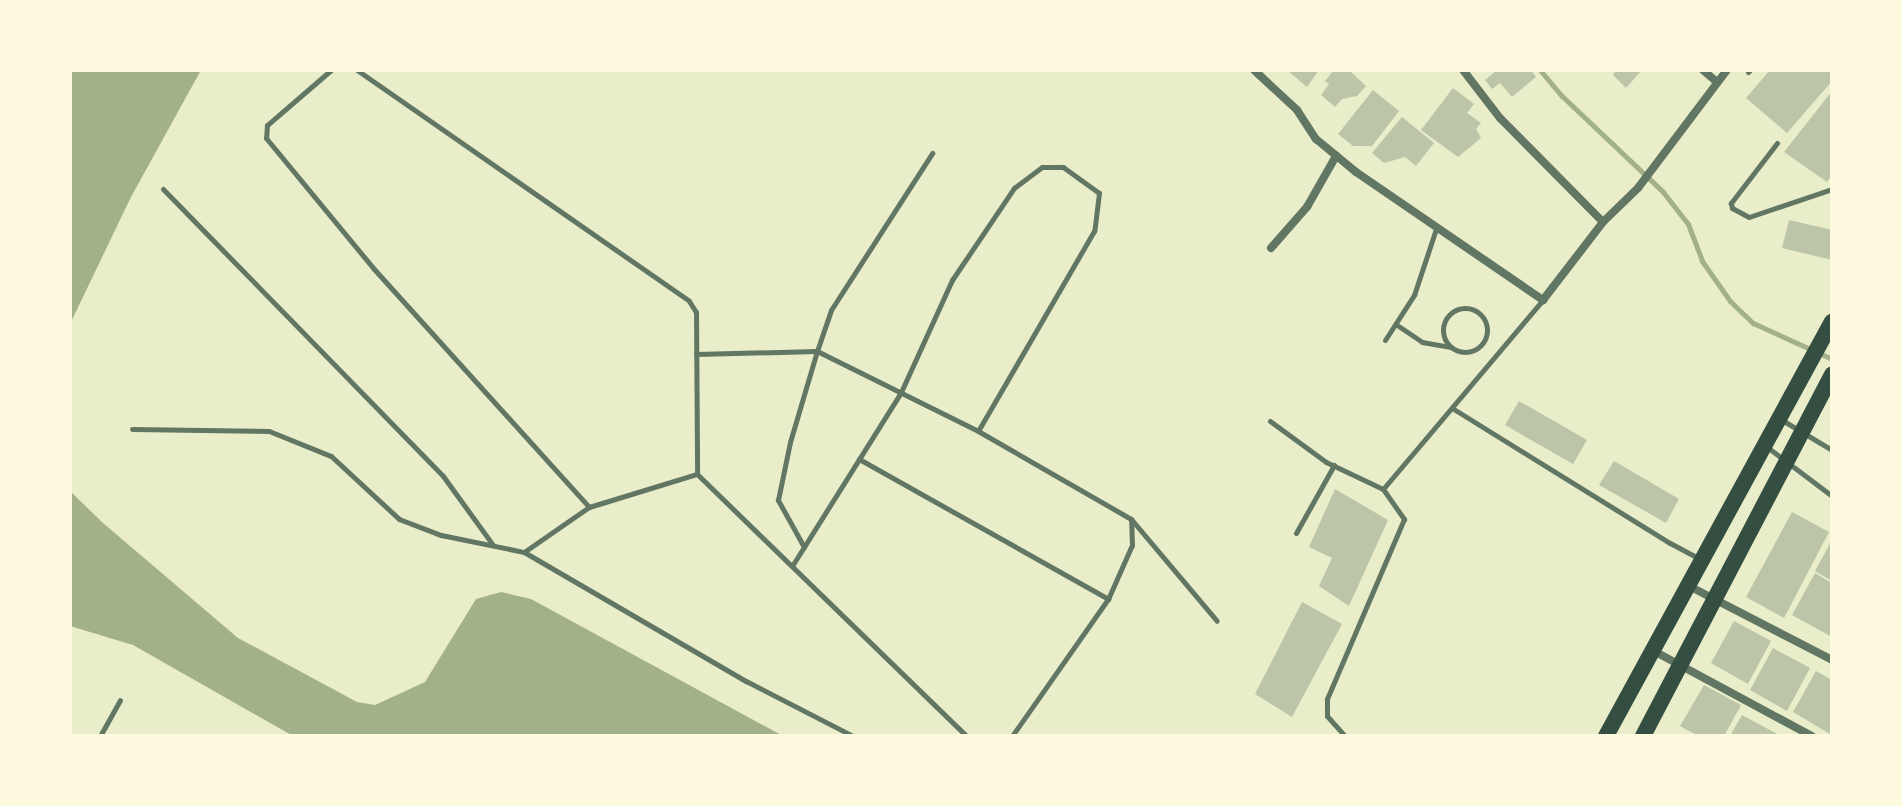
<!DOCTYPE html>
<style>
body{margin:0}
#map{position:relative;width:1902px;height:806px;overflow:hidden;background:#e9edc9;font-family:"Golos Text",sans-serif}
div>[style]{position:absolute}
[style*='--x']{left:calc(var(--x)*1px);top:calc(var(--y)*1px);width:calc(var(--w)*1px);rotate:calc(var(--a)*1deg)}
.water>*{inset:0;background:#a3b18a}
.stream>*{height:5px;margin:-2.5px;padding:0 2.5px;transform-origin:2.5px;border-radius:2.5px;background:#a3b18a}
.building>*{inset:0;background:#bcc5a7}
.service>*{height:5px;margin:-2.5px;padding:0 2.5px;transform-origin:2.5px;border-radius:2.5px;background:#617663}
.service>.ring{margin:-2.5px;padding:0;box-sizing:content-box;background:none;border:5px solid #617663;border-radius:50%}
.minor>*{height:8px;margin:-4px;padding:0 4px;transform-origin:4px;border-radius:4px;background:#617663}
.primary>*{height:16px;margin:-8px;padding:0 8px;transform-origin:8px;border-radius:8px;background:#344e41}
span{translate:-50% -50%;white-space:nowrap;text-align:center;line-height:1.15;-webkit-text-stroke:6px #fefae0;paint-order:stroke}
.frame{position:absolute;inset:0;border:72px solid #fefae0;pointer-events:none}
</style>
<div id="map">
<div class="water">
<div style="clip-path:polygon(70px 70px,201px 70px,131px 197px,70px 324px)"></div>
<div style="clip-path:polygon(70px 491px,103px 523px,238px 638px,357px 702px,375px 705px,425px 682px,476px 599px,501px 592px,531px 599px,783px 736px,293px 736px,133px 645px,70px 626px)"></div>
</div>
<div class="stream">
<div style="--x:1540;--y:70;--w:34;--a:50"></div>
<div style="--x:1562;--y:96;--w:139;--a:43.5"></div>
<div style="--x:1663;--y:192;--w:41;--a:52"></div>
<div style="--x:1688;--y:224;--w:40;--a:69"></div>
<div style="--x:1702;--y:261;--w:49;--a:55"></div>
<div style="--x:1730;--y:301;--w:32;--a:44"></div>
<div style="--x:1753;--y:323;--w:87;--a:24.5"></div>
</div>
<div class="building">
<div style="clip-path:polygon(1287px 70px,1319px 70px,1307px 87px)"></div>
<div style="clip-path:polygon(1334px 70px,1349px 70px,1366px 86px,1357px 96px,1342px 99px,1335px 107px,1321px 95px,1329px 84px,1325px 81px)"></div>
<div style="clip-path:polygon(1497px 70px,1531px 70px,1536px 77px,1512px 97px,1500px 83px,1492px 89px,1485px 80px)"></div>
<div style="clip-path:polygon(1616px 70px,1642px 70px,1626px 88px,1613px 75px)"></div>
<div style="clip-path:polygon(1770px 70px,1832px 70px,1832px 81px,1787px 133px,1746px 98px)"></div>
<div style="clip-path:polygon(1453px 88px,1474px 104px,1467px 113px,1481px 123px,1476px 129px,1481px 138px,1458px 157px,1421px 130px)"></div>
<div style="clip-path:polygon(1373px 90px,1399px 111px,1372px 146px,1353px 146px,1338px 134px)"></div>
<div style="clip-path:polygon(1832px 91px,1832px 175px,1827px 182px,1784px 152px)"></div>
<div style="clip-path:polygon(1402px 117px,1434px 143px,1416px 166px,1405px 157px,1384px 163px,1372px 153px)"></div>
<div style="clip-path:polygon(1789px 220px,1832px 230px,1832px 260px,1782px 248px)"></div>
<div style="clip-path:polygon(1519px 401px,1587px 440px,1573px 464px,1505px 425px)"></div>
<div style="clip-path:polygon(1614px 461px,1679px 499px,1666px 523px,1599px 485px)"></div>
<div style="clip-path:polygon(1335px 489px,1388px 520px,1349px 606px,1319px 586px,1332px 558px,1309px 547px)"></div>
<div style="clip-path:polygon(1792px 512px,1829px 532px,1784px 618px,1746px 597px)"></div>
<div style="clip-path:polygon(1832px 540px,1832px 581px,1815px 571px)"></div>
<div style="clip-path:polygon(1815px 573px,1832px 583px,1830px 636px,1792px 615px)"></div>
<div style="clip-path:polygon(1302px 602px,1342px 624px,1292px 717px,1255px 694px)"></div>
<div style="clip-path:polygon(1734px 621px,1771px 641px,1748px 684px,1711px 663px)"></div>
<div style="clip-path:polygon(1773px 648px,1810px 668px,1787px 711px,1750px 690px)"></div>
<div style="clip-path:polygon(1816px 671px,1832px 680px,1830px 734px,1793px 712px)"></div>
<div style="clip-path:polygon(1704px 685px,1741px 705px,1724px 736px,1698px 736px,1680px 726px)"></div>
<div style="clip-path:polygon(1742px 715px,1781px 736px,1730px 736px)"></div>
</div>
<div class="service">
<div style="--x:331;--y:70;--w:84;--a:139.3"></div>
<div style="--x:267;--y:125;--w:13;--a:94"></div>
<div style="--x:266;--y:138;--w:170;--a:50.5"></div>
<div style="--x:374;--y:269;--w:321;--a:47.9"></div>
<div style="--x:357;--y:70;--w:404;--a:34.8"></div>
<div style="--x:689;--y:301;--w:13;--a:58"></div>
<div style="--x:696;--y:312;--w:162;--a:89.6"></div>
<div style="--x:697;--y:474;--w:376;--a:44.2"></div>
<div style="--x:1748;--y:72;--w:3;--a:-45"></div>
<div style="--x:1777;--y:143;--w:76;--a:127.5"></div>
<div style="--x:1731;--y:203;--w:5;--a:79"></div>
<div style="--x:1732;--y:208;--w:19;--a:28"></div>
<div style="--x:1749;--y:217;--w:88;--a:-18.6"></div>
<div style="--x:163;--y:189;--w:401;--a:45.7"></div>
<div style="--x:443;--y:476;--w:85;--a:54.1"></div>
<div class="ring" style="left:1443px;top:308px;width:39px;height:39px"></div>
<div style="--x:1397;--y:325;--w:30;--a:34"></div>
<div style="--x:1422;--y:342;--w:28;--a:10"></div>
<div style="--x:1385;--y:340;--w:54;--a:-57.2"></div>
<div style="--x:1414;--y:295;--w:70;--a:-71.6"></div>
<div style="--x:696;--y:354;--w:121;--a:-1.4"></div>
<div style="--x:817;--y:351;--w:180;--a:26.4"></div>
<div style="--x:978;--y:431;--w:177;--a:29.9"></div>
<div style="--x:1131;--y:519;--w:133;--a:49.9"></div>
<div style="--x:1452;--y:408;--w:256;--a:31.8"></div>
<div style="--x:1670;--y:543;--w:34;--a:28"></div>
<div style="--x:1782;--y:420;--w:58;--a:31"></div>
<div style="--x:1270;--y:421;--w:69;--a:36.2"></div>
<div style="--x:1326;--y:462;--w:63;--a:25.3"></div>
<div style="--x:1383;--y:489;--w:37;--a:55"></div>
<div style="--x:1404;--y:519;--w:196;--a:113.2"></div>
<div style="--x:1327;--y:699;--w:17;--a:90"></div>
<div style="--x:1327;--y:716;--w:27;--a:48"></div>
<div style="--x:132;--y:429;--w:137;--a:0.8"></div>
<div style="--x:269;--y:431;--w:67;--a:22"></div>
<div style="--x:331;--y:456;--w:93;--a:42.8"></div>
<div style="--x:399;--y:519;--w:45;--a:20.9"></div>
<div style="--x:441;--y:535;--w:85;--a:11.6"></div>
<div style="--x:524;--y:552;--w:257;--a:30.2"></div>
<div style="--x:746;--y:681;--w:120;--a:27.2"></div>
<div style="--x:1767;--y:447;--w:81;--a:37"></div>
<div style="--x:859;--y:459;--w:286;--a:29.3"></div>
<div style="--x:1383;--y:489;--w:248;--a:-49.8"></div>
<div style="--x:1296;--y:533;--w:78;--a:-60.8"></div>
<div style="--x:804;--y:547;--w:54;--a:-119"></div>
<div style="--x:778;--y:500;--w:59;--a:-78.3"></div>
<div style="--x:790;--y:442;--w:95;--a:-73.5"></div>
<div style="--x:817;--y:351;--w:43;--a:-71.1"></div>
<div style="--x:831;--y:310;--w:187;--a:-57.2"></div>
<div style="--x:524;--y:552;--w:79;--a:-34.7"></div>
<div style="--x:589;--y:507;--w:113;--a:-17"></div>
<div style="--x:792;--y:566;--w:205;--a:-57.9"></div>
<div style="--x:901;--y:392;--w:123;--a:-65.5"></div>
<div style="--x:952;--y:280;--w:111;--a:-56"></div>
<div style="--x:1014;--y:188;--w:35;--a:-37"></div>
<div style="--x:1042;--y:167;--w:21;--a:0"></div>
<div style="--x:1063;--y:167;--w:44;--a:35.8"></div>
<div style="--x:1099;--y:193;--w:38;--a:97"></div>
<div style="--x:1094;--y:231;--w:231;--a:120.1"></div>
<div style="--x:100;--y:736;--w:41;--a:-60.9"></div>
<div style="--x:1012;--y:736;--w:167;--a:-55"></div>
<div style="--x:1108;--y:599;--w:59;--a:-66"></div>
<div style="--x:1132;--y:545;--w:25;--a:-92"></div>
</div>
<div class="minor">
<div style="--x:1254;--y:70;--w:59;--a:42.9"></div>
<div style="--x:1297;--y:110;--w:35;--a:57"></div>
<div style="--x:1316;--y:139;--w:52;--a:39.5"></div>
<div style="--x:1356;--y:172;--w:227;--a:34.4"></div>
<div style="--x:1543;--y:300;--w:98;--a:-52.4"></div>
<div style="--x:1603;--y:222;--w:49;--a:-44.2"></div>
<div style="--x:1638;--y:188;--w:148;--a:-53"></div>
<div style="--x:1463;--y:70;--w:61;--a:52.4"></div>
<div style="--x:1500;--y:118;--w:146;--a:45.3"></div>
<div style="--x:1703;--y:70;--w:18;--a:41"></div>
<div style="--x:1271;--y:248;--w:55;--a:-48.7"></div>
<div style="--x:1307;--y:207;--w:59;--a:-60.4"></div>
<div style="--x:1687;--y:585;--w:163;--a:27.3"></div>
<div style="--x:1652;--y:650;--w:182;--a:28.3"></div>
</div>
<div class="primary">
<div style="--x:1606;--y:736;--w:472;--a:-61.4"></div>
<div style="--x:1643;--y:736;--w:408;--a:-62.4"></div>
</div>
<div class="frame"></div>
</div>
